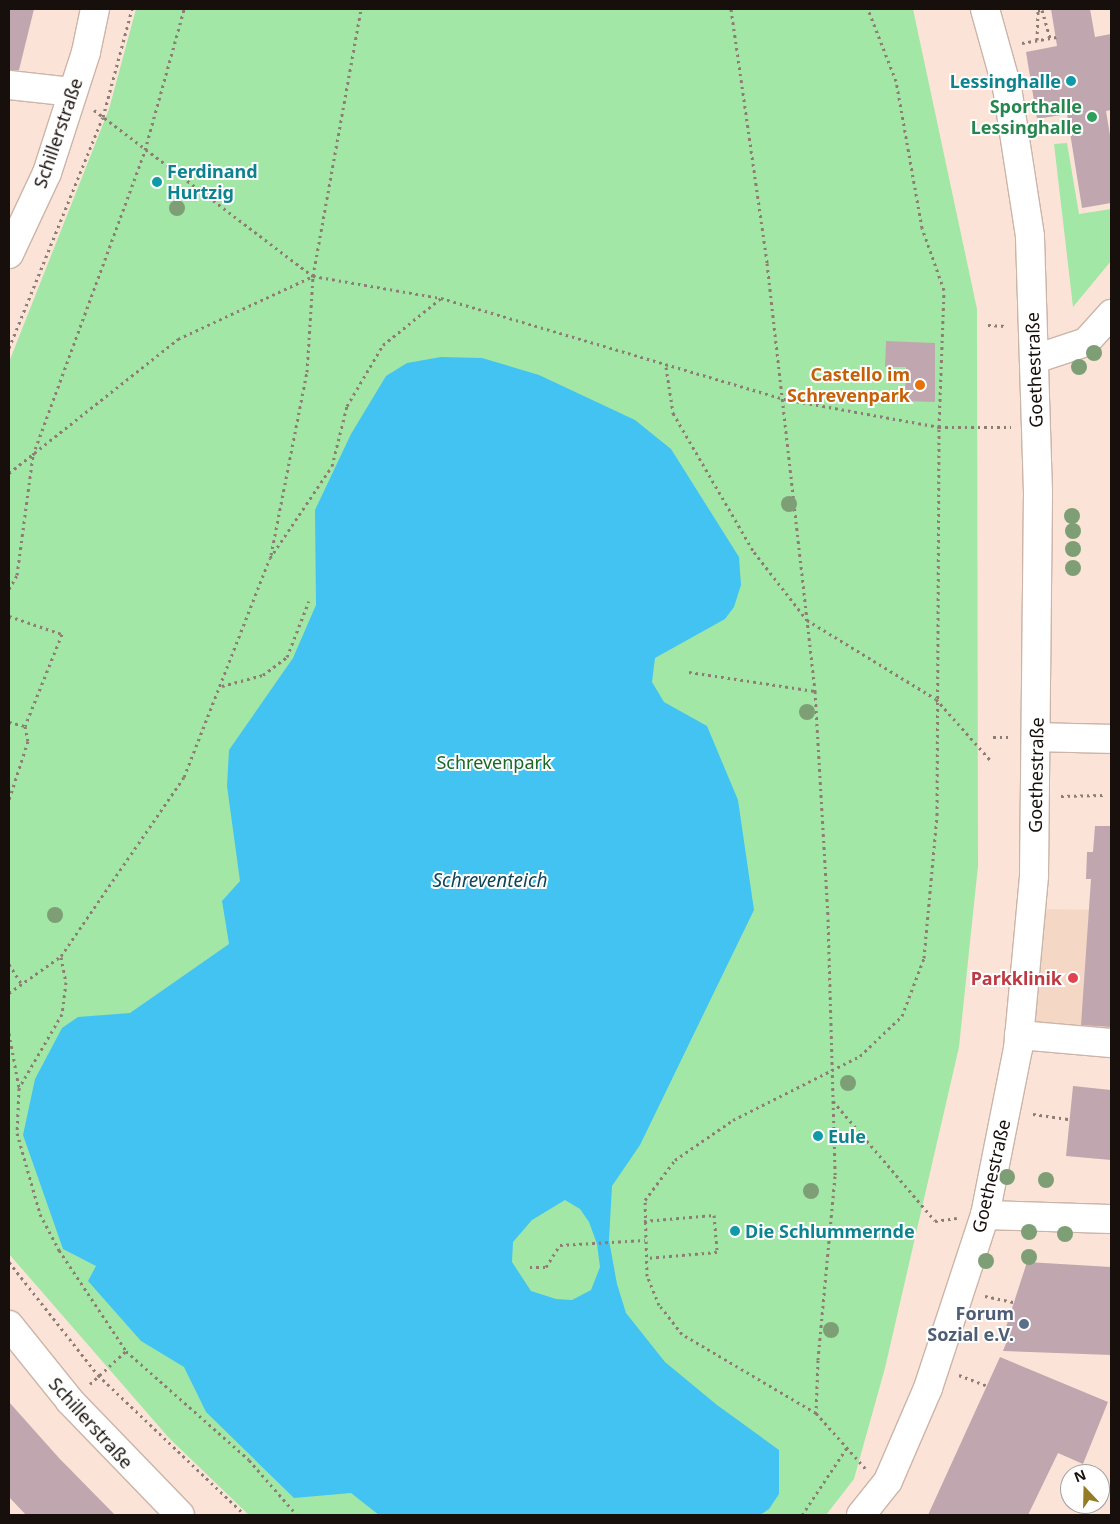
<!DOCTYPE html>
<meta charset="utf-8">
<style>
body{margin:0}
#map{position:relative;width:1120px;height:1524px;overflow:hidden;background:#fbe4d7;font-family:"Noto Sans",sans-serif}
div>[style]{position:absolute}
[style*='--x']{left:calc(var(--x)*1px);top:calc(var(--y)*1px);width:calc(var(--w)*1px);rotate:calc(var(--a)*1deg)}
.built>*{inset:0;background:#f5d7c6}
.green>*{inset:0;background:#a3e7a6}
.water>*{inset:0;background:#43c3f2}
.building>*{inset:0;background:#c0a7af}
.path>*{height:3px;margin-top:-1.5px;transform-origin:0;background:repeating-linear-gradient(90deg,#8d7d74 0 2.5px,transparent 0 6.5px)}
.roads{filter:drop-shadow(1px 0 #cbb4a8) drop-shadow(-1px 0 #cbb4a8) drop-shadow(0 1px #cbb4a8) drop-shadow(0 -1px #cbb4a8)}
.minor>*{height:28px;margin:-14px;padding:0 14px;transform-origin:14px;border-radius:14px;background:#fff}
.trees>*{width:16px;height:16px;margin:-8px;border-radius:50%;background:#7e9f75}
.dots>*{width:14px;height:14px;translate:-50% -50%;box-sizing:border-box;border:2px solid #fff;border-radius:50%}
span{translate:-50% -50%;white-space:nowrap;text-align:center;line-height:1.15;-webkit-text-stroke:4px #fff;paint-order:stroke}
.culture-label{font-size:18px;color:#0d838f;font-weight:700}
.right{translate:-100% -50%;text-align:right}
.left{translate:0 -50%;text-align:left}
.leisure-label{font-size:18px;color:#27864d;font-weight:700}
.street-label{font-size:18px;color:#170f0b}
.food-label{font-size:18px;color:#c56008;font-weight:700}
.park-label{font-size:18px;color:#186725}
.health-label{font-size:18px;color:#be3a42;font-weight:700}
.service-label{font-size:18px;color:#4e5e75;font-weight:700}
.water-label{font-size:19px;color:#0f4558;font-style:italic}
.frame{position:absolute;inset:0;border:10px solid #170f0b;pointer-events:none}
.north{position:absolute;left:1060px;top:1464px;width:50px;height:50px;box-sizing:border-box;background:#fff;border:1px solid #a29f9d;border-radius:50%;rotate:339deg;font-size:14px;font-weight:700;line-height:20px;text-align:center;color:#170f0b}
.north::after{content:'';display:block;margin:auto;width:18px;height:22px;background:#957c24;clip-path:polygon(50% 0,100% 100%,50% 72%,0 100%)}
</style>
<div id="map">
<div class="built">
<div style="clip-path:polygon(1041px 909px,1111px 910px,1111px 1054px,1030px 1046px)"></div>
</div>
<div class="green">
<div style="clip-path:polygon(136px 9px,913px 9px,977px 309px,978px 866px,959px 1047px,885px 1368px,854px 1479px,826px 1515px,249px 1515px,169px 1438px,9px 1254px,9px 362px,109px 109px)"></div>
<div style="clip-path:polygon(1067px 143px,1079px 214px,1111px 209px,1111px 261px,1073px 307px,1054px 144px)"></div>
</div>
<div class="water">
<div style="clip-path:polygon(evenodd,441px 357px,482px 358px,539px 375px,635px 420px,671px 449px,739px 557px,741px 585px,734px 607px,725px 619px,655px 658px,652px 682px,664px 702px,707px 726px,738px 800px,754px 910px,640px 1145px,612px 1186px,609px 1240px,617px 1284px,626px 1313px,665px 1362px,717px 1405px,779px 1450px,779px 1494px,769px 1509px,760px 1515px,379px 1515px,351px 1493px,294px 1498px,206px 1412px,184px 1367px,141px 1341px,88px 1281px,96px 1266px,63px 1249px,23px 1135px,35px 1079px,62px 1028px,78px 1017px,130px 1013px,229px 944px,222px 901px,240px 881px,227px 786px,229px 750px,293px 658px,316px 605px,315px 510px,351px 434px,386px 376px,407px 363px,441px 357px,565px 1200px,580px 1209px,589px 1222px,597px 1244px,600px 1267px,591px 1290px,572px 1300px,556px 1299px,531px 1291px,512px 1262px,513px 1242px,532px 1220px,565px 1200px)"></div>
</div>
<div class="building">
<div style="clip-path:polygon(9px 9px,34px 9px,19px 70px,9px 70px)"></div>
<div style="clip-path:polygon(1051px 9px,1090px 9px,1095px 37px,1111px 34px,1111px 110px,1106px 111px,1111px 141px,1111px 203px,1082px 208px,1067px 114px,1037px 119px,1026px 52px,1057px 46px)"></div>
<div style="clip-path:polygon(886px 341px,935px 343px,935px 402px,905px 401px,906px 367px,885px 367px)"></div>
<div style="clip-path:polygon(1095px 826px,1111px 826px,1111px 1027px,1081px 1025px,1091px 879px,1086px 879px,1087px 852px,1093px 852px)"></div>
<div style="clip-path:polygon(1073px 1086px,1111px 1090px,1111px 1160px,1066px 1156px)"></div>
<div style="clip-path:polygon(1027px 1262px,1111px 1267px,1111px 1355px,1003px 1351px,1010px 1333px,1005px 1330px)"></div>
<div style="clip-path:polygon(1000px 1357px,1108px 1402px,1083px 1464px,1058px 1453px,1028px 1515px,928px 1515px)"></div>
<div style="clip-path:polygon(9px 1402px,59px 1458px,115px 1515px,26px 1515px,9px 1497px)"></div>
</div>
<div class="path">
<div style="--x:731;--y:9;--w:257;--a:81.9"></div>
<div style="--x:767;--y:263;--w:431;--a:83.6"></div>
<div style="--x:815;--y:691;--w:228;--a:86.7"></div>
<div style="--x:828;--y:919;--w:257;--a:88.4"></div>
<div style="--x:835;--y:1176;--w:185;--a:95.3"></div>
<div style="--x:818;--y:1360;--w:53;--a:92.2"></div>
<div style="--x:816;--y:1413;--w:74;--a:48.3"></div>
<div style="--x:1037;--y:40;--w:30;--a:-88"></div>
<div style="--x:1038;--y:10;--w:4;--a:0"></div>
<div style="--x:1042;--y:10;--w:29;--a:74"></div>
<div style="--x:1022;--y:43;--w:35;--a:-10"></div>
<div style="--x:94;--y:110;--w:275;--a:37.2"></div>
<div style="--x:313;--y:276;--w:130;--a:9.8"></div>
<div style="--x:441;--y:298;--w:358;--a:16.4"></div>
<div style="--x:784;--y:399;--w:158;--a:10.2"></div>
<div style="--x:939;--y:427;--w:72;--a:0"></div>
<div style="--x:988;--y:325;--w:18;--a:3"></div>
<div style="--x:9;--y:348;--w:249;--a:-67.9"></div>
<div style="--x:103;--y:117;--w:112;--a:-75"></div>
<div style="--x:666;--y:367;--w:47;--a:81.3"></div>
<div style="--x:673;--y:413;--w:161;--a:59.8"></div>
<div style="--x:754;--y:552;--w:86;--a:52.1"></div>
<div style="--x:807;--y:620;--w:151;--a:31.5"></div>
<div style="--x:936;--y:699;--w:83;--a:48.4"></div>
<div style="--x:9;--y:473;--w:216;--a:-38.4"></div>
<div style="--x:178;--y:339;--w:149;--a:-25"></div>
<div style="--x:271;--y:555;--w:187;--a:-78.9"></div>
<div style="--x:307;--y:372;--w:96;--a:-86.4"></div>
<div style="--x:313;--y:276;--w:271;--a:-79.8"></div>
<div style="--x:9;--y:589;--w:16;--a:-60"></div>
<div style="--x:17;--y:575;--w:121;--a:-82.4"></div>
<div style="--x:33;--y:455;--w:325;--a:-69.8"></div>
<div style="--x:145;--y:150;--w:146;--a:-74.5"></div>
<div style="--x:9;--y:616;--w:56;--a:18.8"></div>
<div style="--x:62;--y:634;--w:99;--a:111.9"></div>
<div style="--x:689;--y:672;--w:127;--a:8.6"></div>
<div style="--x:222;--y:686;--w:42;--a:-15"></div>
<div style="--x:263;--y:675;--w:30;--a:-37"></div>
<div style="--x:287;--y:657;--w:60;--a:-68.6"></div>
<div style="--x:9;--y:722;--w:16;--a:14"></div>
<div style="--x:25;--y:726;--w:15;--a:79"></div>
<div style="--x:28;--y:741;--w:62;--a:107.9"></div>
<div style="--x:993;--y:737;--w:15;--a:0"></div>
<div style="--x:1061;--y:796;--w:42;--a:-1.4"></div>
<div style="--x:61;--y:957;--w:25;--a:79"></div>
<div style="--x:66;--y:982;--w:32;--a:97"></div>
<div style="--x:62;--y:1014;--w:86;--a:120.2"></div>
<div style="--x:19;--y:1088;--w:45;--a:92.5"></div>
<div style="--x:17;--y:1133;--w:84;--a:74.1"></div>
<div style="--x:40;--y:1214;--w:41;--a:62.2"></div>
<div style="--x:59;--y:1250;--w:121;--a:56.4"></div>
<div style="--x:9;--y:964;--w:22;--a:58"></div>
<div style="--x:9;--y:993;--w:64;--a:-35.4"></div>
<div style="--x:61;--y:956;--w:217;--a:-55.5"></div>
<div style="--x:184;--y:777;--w:235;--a:-68.6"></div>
<div style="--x:270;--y:558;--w:111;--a:-56"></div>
<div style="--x:332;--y:466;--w:62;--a:-76"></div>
<div style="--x:347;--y:406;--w:71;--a:-59.5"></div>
<div style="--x:383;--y:345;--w:75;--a:-39"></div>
<div style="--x:9;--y:1033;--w:56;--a:79.7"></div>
<div style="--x:833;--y:1101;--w:157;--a:49.6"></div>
<div style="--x:935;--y:1221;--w:22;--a:-8"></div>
<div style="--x:1033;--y:1114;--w:37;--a:8"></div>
<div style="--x:644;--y:1221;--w:70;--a:-4.9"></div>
<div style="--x:714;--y:1215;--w:37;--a:85"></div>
<div style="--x:717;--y:1252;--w:71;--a:175.2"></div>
<div style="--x:9;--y:1262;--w:144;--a:51.8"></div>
<div style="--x:98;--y:1375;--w:203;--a:43.6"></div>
<div style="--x:530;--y:1267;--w:16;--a:0"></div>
<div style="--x:546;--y:1267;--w:26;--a:-58"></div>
<div style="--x:560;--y:1245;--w:85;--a:-3.4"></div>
<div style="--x:985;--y:1296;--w:30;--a:12"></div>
<div style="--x:959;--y:1375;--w:31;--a:21"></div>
<div style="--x:90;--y:1384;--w:49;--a:-42.5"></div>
<div style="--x:126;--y:1351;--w:164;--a:41.5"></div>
<div style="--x:249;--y:1460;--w:73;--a:48.9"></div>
<div style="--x:816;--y:1413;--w:156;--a:-149.5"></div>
<div style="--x:682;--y:1334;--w:37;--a:-128"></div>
<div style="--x:659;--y:1305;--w:31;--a:-112"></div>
<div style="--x:647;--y:1276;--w:76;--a:-91.5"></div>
<div style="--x:645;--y:1200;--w:50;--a:-53.1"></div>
<div style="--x:675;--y:1160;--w:70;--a:-34.6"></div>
<div style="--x:733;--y:1120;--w:142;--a:-26.7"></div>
<div style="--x:860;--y:1056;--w:58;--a:-43.6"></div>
<div style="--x:902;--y:1016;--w:62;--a:-69.2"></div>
<div style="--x:924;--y:958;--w:144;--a:-84.8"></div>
<div style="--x:937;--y:815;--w:388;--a:-89.7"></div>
<div style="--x:939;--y:427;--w:137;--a:-87.9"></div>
<div style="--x:944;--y:290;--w:66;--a:-109.5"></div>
<div style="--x:922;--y:228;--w:149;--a:-100"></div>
<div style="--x:896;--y:81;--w:77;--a:-111.3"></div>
<div style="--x:802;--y:1515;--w:83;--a:-56.3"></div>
</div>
<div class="roads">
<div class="minor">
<div style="--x:9;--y:85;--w:63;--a:6.3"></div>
<div style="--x:9;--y:254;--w:89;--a:-64.9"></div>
<div style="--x:47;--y:173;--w:127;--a:-72.1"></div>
<div style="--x:86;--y:52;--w:44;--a:-78.2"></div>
<div style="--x:1035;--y:359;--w:54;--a:-18.4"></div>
<div style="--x:1086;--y:342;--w:38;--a:-48"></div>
<div style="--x:1036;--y:737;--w:75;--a:1.5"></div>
<div style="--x:1019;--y:1035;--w:92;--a:5"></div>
<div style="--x:985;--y:1215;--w:126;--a:1.8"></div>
<div style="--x:9;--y:1325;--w:97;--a:51.2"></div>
<div style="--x:70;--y:1401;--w:158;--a:46"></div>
<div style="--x:861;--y:1515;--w:43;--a:-51.5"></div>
<div style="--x:888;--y:1481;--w:101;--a:-66.7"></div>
<div style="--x:928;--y:1388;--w:182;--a:-71.8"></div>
<div style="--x:985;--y:1215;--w:169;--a:-78.8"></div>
<div style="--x:1018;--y:1049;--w:175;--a:-84.7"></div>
<div style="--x:1034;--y:875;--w:383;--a:-89.4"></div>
<div style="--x:1038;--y:492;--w:256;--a:-91.8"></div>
<div style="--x:1030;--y:236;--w:150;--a:-98.8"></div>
<div style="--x:1007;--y:88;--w:82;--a:-105.6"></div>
</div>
</div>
<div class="trees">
<div style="left:177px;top:208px"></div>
<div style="left:1094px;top:353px"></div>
<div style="left:1079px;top:367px"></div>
<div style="left:789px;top:504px"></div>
<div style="left:1072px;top:516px"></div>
<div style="left:1073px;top:531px"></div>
<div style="left:1073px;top:549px"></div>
<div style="left:1073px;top:568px"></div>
<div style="left:807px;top:712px"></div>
<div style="left:55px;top:915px"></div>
<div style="left:848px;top:1083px"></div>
<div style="left:1007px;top:1177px"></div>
<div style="left:1046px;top:1180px"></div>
<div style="left:811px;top:1191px"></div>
<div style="left:1029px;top:1232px"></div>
<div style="left:1065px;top:1234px"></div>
<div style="left:1029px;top:1257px"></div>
<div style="left:986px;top:1261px"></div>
<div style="left:831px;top:1330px"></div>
</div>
<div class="dots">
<div style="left:1071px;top:81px;background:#0f9aa8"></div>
<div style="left:1092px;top:117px;background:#2e9e5b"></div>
<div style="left:157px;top:182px;background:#0f9aa8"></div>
<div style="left:920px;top:385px;background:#e8710a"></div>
<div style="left:1073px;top:978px;background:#e0444e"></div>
<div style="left:818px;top:1136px;background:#0f9aa8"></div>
<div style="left:735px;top:1231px;background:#0f9aa8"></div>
<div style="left:1024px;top:1324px;background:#5c6f8a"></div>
</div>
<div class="culture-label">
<span class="right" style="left:1061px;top:81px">Lessinghalle</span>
<span class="left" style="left:167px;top:182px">Ferdinand<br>Hurtzig</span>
<span class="left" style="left:828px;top:1136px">Eule</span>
<span class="left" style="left:745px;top:1231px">Die Schlummernde</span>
</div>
<div class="leisure-label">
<span class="right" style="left:1082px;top:117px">Sporthalle<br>Lessinghalle</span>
</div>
<div class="street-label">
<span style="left:58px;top:133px;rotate:-71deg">Schillerstraße</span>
<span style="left:1034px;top:370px;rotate:-92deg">Goethestraße</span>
<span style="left:1036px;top:775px;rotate:-89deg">Goethestraße</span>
<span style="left:991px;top:1176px;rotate:-77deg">Goethestraße</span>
<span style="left:91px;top:1423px;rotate:48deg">Schillerstraße</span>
</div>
<div class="food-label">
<span class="right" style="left:910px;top:385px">Castello im<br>Schrevenpark</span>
</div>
<div class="park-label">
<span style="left:494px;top:762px">Schrevenpark</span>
</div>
<div class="health-label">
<span class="right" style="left:1062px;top:978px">Parkklinik</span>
</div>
<div class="service-label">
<span class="right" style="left:1014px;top:1324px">Forum<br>Sozial e.V.</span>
</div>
<div class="water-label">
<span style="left:490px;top:881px">Schreventeich</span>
</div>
<div class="frame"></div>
<div class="north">N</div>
</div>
